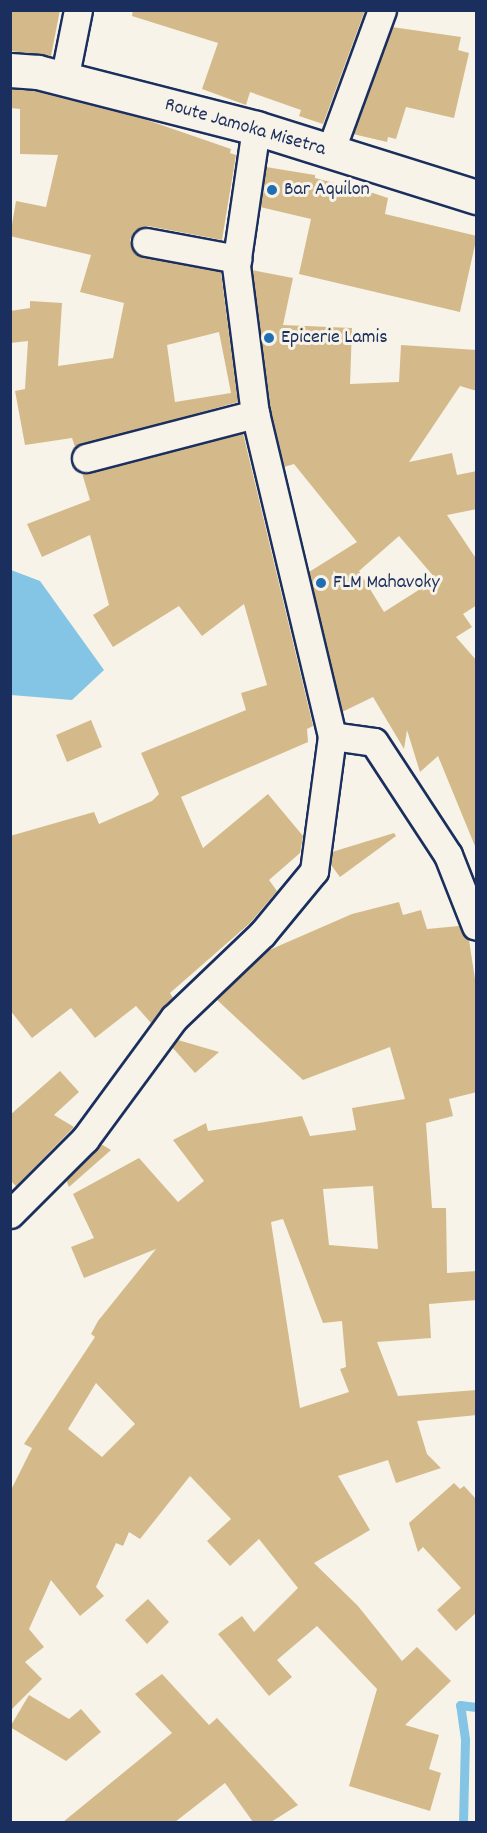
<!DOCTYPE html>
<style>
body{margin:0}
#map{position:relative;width:487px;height:1833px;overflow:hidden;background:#f7f3e8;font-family:Dekko,sans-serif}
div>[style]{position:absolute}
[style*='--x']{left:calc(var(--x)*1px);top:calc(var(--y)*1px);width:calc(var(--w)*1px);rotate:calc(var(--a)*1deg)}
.water>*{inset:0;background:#84c5e5}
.stream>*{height:9px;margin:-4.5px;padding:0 4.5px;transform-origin:4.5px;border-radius:4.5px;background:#84c5e5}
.building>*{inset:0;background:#d4ba8a}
.roads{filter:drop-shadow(2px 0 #1b2f5e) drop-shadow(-2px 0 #1b2f5e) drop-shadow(0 2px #1b2f5e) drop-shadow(0 -2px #1b2f5e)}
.minor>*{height:27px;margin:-13.5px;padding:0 13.5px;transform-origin:13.5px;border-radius:13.5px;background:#f7f3e8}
.tertiary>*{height:33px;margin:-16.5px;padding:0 16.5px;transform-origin:16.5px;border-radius:16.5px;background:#f7f3e8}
.dots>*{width:16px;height:16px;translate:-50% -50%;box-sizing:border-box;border:3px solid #f7f3e8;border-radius:50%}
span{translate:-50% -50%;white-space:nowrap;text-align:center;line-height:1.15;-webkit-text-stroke:6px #f7f3e8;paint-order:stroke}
.street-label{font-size:20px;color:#1b2f5e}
.poi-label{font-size:20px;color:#1b2f5e}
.left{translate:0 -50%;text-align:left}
.frame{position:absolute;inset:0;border:12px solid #1b2f5e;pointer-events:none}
</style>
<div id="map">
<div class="water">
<div style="clip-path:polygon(11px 570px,40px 581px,104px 670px,72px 700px,11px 695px)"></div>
</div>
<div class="stream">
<div style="--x:463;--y:1822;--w:83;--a:-88.6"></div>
<div style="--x:465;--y:1739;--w:34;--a:-98"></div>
<div style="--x:460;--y:1705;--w:16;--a:7"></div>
</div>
<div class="building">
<div style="clip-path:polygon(10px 10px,60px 10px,51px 56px,10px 51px)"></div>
<div style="clip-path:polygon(133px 10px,365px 10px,323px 124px,299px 116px,301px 110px,250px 92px,246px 105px,202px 89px,218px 43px,132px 16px)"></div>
<div style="clip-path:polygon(392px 27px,461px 37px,458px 50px,469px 53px,454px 118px,406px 107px,396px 139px,388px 137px,387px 142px,353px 134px)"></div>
<div style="clip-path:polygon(evenodd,10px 89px,35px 91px,144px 119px,231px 149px,230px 153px,236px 155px,222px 240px,148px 226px,134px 231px,130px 240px,135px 254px,143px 257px,221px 272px,238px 402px,75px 447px,72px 438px,25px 445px,15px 391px,25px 389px,28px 341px,10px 343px,10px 311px,30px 308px,30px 301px,62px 303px,58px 366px,113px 358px,124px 303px,80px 292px,91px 255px,10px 236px,16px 201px,46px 207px,58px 155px,20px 154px,20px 109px,10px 108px,10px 89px,219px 332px,231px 393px,175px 402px,167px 345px,219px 332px)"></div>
<div style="clip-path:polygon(266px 167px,315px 175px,315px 178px,373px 193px,388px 198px,385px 214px,477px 236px,460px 312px,299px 274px,311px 219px,260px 207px)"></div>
<div style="clip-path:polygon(evenodd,252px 270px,293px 278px,283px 325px,352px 328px,350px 384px,399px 382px,401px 345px,477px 350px,477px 391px,460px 386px,409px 462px,452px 453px,457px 475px,477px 471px,477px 509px,447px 515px,477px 560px,477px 605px,463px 614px,472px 627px,456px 637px,477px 661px,477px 851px,438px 756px,420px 772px,407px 730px,404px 749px,373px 697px,342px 712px,309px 572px,357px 542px,294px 464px,284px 467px,271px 411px,252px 270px,399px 536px,436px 579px,384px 612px,359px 571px,399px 536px)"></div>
<div style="clip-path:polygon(243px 433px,313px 726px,307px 729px,308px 742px,181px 797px,203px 848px,268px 794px,303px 836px,300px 853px,269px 880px,277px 891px,250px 923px,170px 993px,173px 998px,151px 1023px,136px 1006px,95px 1038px,71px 1008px,32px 1038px,10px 1010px,10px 836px,94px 812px,99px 824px,152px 801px,159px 794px,141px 753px,246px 710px,241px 693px,267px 685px,244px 604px,202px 636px,179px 606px,113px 647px,93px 615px,109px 605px,90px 535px,42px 557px,27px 524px,90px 500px,82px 473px)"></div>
<div style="clip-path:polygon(91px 720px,102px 747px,67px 762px,56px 735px)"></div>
<div style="clip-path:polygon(394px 833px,396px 836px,340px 877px,331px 865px,332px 852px)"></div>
<div style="clip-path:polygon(evenodd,399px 902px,403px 915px,421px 910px,427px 929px,459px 926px,469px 940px,477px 992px,477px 1092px,449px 1099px,453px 1116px,426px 1123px,432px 1208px,446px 1208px,447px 1273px,477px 1271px,477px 1300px,429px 1304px,431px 1338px,377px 1342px,398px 1396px,477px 1390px,477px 1415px,417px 1421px,427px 1454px,441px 1468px,396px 1483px,388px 1460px,338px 1476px,370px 1530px,314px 1563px,358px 1606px,402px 1661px,417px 1647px,451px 1681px,405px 1725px,439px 1735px,429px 1769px,441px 1773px,430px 1811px,349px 1786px,377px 1689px,317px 1626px,277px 1660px,292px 1677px,269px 1696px,218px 1634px,242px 1616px,254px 1632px,298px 1588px,259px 1539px,230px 1566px,207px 1541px,231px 1519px,190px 1476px,140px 1539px,129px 1532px,123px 1546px,116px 1543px,96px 1587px,104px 1596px,80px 1616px,51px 1580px,29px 1629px,44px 1647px,25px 1662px,42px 1679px,10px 1711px,10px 1492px,32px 1448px,24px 1444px,95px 1337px,91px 1334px,98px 1321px,156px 1249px,84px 1278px,71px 1247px,94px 1238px,73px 1194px,139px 1158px,178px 1202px,204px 1181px,173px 1140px,206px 1123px,208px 1131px,302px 1116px,310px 1136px,356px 1130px,352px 1108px,405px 1099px,390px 1047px,303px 1080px,216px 999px,267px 951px,352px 914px,399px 902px,373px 1186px,378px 1249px,329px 1245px,323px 1189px,373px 1186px,399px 902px,283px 1219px,323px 1323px,342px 1321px,346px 1367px,340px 1369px,349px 1392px,300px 1408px,271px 1222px,283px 1219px,399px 902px,96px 1383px,135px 1424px,102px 1457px,68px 1429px,96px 1383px)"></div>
<div style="clip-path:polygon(178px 1040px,219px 1052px,195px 1073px,172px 1047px)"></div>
<div style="clip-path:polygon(60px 1071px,79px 1092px,54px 1115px,74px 1127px,16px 1186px,10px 1180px,10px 1115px)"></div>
<div style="clip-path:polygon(101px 1144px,111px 1150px,69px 1187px,66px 1180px)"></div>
<div style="clip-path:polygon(454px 1483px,460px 1489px,464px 1486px,477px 1500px,477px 1612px,456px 1631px,437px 1610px,461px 1588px,423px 1547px,418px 1552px,409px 1523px)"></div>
<div style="clip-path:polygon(148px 1599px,169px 1622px,147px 1644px,125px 1620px)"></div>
<div style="clip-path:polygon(162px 1674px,209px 1725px,217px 1718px,298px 1805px,271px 1822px,253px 1822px,225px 1783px,175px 1822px,63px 1822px,172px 1733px,135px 1694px)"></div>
<div style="clip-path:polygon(29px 1695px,69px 1719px,81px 1709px,101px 1732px,66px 1761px,10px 1727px)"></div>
</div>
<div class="roads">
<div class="minor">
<div style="--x:64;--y:80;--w:71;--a:-78.7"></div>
<div style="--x:330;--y:152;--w:151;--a:-69.9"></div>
<div style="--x:146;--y:242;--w:93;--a:10.6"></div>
<div style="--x:86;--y:458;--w:175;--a:-14.6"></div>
<div style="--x:332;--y:736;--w:42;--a:8.1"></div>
<div style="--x:374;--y:742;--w:135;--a:56.8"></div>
<div style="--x:448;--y:855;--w:76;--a:68.5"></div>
<div style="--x:10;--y:1214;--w:106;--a:-45"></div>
<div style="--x:85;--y:1139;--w:150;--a:-53.7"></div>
<div style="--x:174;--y:1018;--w:122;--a:-43.7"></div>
<div style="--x:262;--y:934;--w:82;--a:-50.5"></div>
<div style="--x:314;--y:871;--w:136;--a:-82.4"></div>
<div style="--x:332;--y:736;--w:331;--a:-103.4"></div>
<div style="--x:255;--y:414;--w:150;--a:-97.3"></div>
<div style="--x:236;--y:265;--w:138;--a:-81.7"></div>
</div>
<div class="tertiary">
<div style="--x:10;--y:70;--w:28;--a:4"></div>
<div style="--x:38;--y:72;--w:225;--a:14.4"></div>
<div style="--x:256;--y:128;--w:231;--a:17.4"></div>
</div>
</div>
<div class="dots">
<div style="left:272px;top:190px;background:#1f6fb2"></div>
<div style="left:269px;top:338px;background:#1f6fb2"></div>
<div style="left:321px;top:583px;background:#1f6fb2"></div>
</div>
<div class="street-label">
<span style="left:245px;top:128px;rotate:16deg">Route Jamoka Misetra</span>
</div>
<div class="poi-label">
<span class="left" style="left:284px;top:190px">Bar Aquilon</span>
<span class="left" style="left:281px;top:338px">Epicerie Lamis</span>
<span class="left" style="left:333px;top:583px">FLM Mahavoky</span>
</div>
<div class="frame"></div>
</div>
